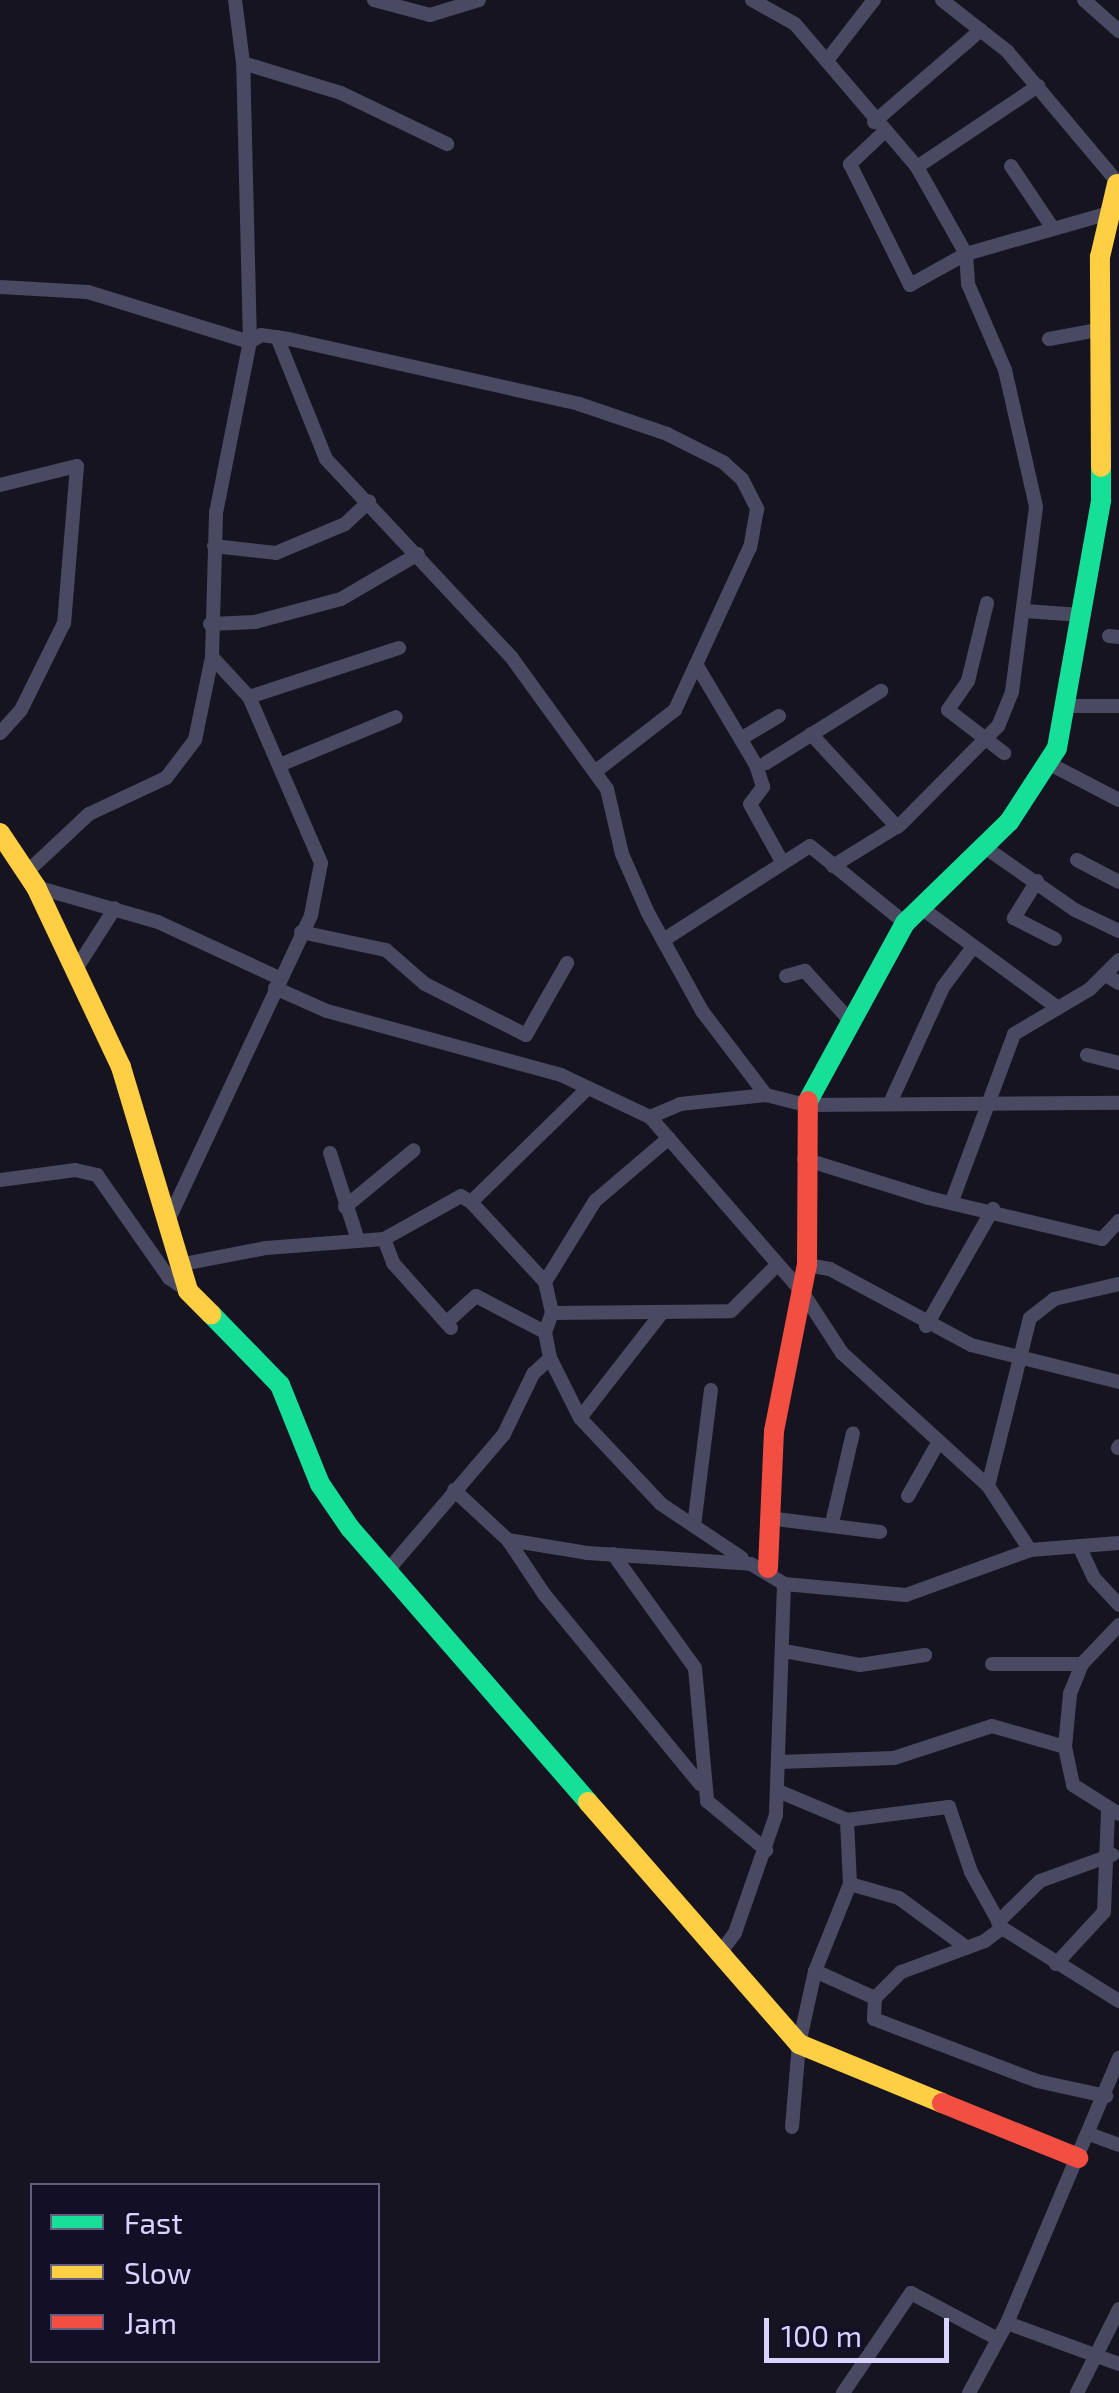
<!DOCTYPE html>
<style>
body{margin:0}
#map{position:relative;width:1119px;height:2393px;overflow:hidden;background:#161421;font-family:"Exo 2",sans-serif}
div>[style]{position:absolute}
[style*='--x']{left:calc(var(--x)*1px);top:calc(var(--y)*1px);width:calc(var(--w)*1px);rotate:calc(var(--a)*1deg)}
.street>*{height:14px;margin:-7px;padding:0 7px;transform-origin:7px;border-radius:7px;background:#4a4962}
.fast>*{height:20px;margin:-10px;padding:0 10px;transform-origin:10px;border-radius:10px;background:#16e098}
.slow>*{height:20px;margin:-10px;padding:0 10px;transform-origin:10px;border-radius:10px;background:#ffcf43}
.jam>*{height:20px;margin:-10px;padding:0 10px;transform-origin:10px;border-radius:10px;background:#f24e42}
span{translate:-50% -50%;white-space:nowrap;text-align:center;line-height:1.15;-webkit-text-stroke:8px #130f26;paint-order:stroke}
.legend{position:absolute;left:30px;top:2183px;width:350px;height:180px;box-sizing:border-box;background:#130f26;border:2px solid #625e7d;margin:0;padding:12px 18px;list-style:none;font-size:30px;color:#d9d4ff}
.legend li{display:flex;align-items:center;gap:20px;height:50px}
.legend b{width:50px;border:2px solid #625e7d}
.scale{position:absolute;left:764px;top:2318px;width:185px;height:45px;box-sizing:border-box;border:5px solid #d9d4ff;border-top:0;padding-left:12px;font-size:30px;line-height:35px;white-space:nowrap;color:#d9d4ff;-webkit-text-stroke:8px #130f26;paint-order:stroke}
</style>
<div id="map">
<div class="street">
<div style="--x:374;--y:0;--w:58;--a:15"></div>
<div style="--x:430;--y:15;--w:51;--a:-17"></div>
<div style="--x:752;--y:0;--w:49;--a:29.2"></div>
<div style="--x:795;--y:24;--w:188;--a:49.5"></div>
<div style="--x:917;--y:167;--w:100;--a:60.6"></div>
<div style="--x:966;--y:254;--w:30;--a:86"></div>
<div style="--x:968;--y:284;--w:94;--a:66.7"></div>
<div style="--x:1005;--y:370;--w:140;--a:77.2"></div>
<div style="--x:1036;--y:507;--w:187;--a:97.4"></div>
<div style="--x:1012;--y:692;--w:37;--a:112"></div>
<div style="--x:998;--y:726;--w:138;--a:134.7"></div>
<div style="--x:901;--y:824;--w:80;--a:148.3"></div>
<div style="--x:942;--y:0;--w:83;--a:38.1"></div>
<div style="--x:1007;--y:51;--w:174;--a:49.9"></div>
<div style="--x:1084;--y:0;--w:47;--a:41.5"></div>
<div style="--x:828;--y:59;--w:75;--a:-52.1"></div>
<div style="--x:243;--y:63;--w:102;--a:17"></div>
<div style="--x:341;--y:93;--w:118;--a:25.7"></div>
<div style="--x:874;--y:122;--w:141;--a:-40.7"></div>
<div style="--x:884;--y:132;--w:47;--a:136.7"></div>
<div style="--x:850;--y:164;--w:135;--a:63.6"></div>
<div style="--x:910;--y:285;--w:64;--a:-29"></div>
<div style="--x:966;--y:254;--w:149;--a:-16"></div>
<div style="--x:1011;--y:166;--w:73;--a:56.1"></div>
<div style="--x:917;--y:167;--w:146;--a:-33.8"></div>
<div style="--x:0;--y:287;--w:88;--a:3.3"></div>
<div style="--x:88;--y:292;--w:170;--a:17.2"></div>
<div style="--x:250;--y:342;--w:13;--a:-32"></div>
<div style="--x:261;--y:335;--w:28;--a:8"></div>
<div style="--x:289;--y:339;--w:297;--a:12.6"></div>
<div style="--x:579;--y:404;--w:93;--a:18.8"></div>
<div style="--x:667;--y:434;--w:63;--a:26.6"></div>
<div style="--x:723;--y:462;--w:25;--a:42"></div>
<div style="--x:742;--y:479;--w:34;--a:63"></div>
<div style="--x:757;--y:509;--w:39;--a:100"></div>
<div style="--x:750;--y:547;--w:179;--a:114.7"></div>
<div style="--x:675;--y:710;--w:100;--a:142.3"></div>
<div style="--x:277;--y:337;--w:131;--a:68.1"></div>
<div style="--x:326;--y:459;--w:272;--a:46.9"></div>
<div style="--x:512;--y:658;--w:162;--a:54.1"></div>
<div style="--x:607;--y:789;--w:67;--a:77"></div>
<div style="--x:622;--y:854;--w:64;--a:66.2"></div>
<div style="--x:648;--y:913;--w:112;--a:61.1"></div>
<div style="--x:702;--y:1011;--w:106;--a:52.7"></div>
<div style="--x:1049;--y:339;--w:50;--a:-10.4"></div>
<div style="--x:0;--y:485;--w:79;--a:-13.9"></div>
<div style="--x:77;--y:466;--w:158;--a:94.7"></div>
<div style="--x:64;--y:623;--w:97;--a:116.3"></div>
<div style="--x:21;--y:710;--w:31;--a:132"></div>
<div style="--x:214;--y:546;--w:62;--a:6.4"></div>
<div style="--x:276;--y:553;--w:75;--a:-22.8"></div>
<div style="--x:345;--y:524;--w:33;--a:-43"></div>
<div style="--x:987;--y:603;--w:80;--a:103.7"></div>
<div style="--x:968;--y:681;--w:35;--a:125"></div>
<div style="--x:948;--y:710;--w:71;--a:37.5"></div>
<div style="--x:1025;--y:611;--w:56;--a:4.1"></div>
<div style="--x:210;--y:624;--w:45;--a:-2.5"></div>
<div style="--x:255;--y:622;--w:89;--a:-15"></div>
<div style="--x:341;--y:599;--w:89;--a:-30.3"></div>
<div style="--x:1109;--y:636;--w:10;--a:6"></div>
<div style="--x:696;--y:664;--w:117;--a:59.3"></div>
<div style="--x:756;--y:765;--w:23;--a:72"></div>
<div style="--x:763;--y:787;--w:21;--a:127"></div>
<div style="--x:750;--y:804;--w:64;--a:61"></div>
<div style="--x:249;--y:697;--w:158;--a:-18.1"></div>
<div style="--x:1065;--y:706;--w:54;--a:0"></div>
<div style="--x:811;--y:734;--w:127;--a:47.2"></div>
<div style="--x:742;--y:738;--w:43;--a:-30.7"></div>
<div style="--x:766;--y:763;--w:136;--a:-32.1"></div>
<div style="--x:1048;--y:763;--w:80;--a:27.5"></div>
<div style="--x:282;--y:764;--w:123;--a:-22.4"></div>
<div style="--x:986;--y:848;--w:108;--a:34.9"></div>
<div style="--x:1075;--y:910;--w:49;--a:25.5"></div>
<div style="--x:1077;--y:860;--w:47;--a:27.6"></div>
<div style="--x:27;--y:872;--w:85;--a:-43.1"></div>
<div style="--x:89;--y:814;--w:85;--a:-25.1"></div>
<div style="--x:166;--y:778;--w:48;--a:-52.7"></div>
<div style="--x:195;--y:740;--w:85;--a:-78.4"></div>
<div style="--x:212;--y:657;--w:144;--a:-88.4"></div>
<div style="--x:216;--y:513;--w:174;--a:-78.8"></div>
<div style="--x:250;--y:342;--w:279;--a:-91.4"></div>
<div style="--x:243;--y:63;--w:64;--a:-97.2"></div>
<div style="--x:1037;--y:881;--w:44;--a:121.9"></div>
<div style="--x:1014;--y:918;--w:46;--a:27.1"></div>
<div style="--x:36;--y:887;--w:127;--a:16"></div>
<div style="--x:158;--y:922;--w:133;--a:24.8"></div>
<div style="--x:920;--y:907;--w:171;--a:36.2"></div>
<div style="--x:301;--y:932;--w:87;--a:12"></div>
<div style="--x:386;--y:950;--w:52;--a:41.1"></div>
<div style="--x:425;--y:984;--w:113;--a:26.8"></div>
<div style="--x:526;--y:1035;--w:83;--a:-60.3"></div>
<div style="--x:665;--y:939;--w:172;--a:-32.7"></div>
<div style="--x:810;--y:846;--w:122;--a:39"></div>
<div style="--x:76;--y:969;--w:72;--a:-57.4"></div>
<div style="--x:1106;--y:975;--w:15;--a:32"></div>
<div style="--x:786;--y:976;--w:20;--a:-15"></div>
<div style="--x:805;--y:971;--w:72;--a:47.8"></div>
<div style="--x:275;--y:988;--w:57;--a:23.9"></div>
<div style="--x:327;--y:1011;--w:243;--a:15.3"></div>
<div style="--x:561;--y:1075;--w:98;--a:25.3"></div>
<div style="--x:650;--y:1117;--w:233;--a:49"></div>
<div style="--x:803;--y:1293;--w:72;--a:57"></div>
<div style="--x:842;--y:1353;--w:197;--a:42.3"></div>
<div style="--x:988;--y:1486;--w:77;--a:56.7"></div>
<div style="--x:1087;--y:1055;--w:33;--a:14"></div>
<div style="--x:588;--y:1088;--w:163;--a:135.7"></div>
<div style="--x:471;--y:1202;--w:109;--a:47.2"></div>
<div style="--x:545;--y:1282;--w:32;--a:77"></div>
<div style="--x:552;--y:1313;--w:20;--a:110"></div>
<div style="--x:545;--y:1332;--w:26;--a:79"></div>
<div style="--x:550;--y:1358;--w:67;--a:63.4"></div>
<div style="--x:580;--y:1418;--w:118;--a:46.7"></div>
<div style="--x:661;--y:1504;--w:97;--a:33.7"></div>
<div style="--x:890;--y:1103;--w:128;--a:-65.4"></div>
<div style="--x:943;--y:987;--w:50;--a:-53.1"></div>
<div style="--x:650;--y:1117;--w:33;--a:-23"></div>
<div style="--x:680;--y:1104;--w:86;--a:-6"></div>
<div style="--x:766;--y:1095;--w:41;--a:14"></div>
<div style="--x:806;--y:1105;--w:313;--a:-0.4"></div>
<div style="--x:330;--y:1153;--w:91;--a:72.2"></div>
<div style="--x:804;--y:1159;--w:131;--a:17.3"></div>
<div style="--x:929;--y:1198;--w:178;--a:13.3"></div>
<div style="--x:1102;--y:1239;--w:25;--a:-47"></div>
<div style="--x:0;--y:1180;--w:76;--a:-7.6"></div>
<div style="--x:75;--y:1170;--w:23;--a:13"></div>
<div style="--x:97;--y:1175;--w:126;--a:55"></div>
<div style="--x:169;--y:1278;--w:23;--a:34"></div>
<div style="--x:952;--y:1201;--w:178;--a:-69.6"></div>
<div style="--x:1014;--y:1034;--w:88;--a:-30.6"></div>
<div style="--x:1090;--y:989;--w:41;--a:-45"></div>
<div style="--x:345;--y:1207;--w:89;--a:-39.6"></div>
<div style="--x:167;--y:1223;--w:340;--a:-64.9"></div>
<div style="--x:311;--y:915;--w:53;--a:-79.1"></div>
<div style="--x:321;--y:863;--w:181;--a:-113.4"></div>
<div style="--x:249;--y:697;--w:54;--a:-132.8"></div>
<div style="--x:384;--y:1239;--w:26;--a:69"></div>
<div style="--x:393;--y:1263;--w:87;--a:48.3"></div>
<div style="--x:178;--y:1265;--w:90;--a:-10.9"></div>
<div style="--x:266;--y:1248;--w:118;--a:-4.4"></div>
<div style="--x:384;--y:1239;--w:88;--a:-29.2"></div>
<div style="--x:461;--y:1196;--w:12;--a:31"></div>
<div style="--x:807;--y:1265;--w:23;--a:10"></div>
<div style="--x:830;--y:1269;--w:160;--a:28.3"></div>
<div style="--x:971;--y:1345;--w:153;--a:14"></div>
<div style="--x:545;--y:1282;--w:95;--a:-58.3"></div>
<div style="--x:595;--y:1201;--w:97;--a:-40.4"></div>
<div style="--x:552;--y:1313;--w:179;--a:-0.6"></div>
<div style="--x:731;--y:1311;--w:66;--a:-45"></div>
<div style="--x:447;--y:1322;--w:39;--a:-42"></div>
<div style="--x:476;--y:1296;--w:78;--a:27.6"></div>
<div style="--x:926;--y:1326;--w:135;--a:-60.2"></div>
<div style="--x:580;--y:1418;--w:132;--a:-52.1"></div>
<div style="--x:1118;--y:1448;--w:2;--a:-63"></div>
<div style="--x:988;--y:1486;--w:173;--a:-76"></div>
<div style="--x:1030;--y:1318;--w:31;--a:-38"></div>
<div style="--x:1054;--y:1299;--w:67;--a:-13"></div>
<div style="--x:454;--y:1490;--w:74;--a:42.8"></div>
<div style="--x:508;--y:1540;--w:80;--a:9.3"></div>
<div style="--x:587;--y:1553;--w:164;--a:3.8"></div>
<div style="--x:751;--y:1564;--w:39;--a:31"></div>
<div style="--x:784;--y:1584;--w:231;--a:92"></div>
<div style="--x:776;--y:1815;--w:125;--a:109.2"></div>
<div style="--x:735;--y:1933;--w:26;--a:127"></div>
<div style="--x:908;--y:1496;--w:63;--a:-60.6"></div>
<div style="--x:768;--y:1518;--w:113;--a:7.1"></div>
<div style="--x:832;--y:1523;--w:92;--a:-76.9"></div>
<div style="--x:694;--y:1526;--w:137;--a:-82.9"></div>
<div style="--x:508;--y:1540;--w:65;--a:56.3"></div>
<div style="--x:544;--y:1594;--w:246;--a:50.6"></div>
<div style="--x:1080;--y:1548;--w:33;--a:65"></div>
<div style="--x:1094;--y:1578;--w:37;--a:47"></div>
<div style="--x:613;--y:1554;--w:140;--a:54.3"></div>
<div style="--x:695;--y:1668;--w:134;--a:84.8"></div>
<div style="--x:707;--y:1801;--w:77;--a:39.7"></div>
<div style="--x:388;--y:1570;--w:179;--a:-49.5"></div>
<div style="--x:504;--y:1434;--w:67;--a:-64.2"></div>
<div style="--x:533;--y:1374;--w:23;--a:-43"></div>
<div style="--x:784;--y:1584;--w:122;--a:5.2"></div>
<div style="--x:906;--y:1595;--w:132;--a:-19.9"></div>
<div style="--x:1030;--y:1550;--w:89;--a:-4.5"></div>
<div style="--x:1119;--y:1625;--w:54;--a:133.5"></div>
<div style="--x:1082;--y:1664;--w:32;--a:112"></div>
<div style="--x:1070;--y:1694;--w:53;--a:95.4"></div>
<div style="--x:1065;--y:1747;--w:39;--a:78"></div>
<div style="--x:1073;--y:1785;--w:54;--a:32.2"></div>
<div style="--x:784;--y:1651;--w:77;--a:10.4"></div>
<div style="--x:860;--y:1665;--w:66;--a:-8.7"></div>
<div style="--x:992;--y:1664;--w:90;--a:0"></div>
<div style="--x:779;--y:1762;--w:115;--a:-2"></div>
<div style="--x:894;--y:1758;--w:103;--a:-18.1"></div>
<div style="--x:992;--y:1726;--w:76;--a:16"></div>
<div style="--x:778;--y:1791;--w:75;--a:22.8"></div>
<div style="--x:847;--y:1820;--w:103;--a:-7.3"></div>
<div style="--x:949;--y:1807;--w:69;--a:71.3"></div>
<div style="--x:971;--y:1872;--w:64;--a:61"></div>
<div style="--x:1002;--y:1928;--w:138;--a:32"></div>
<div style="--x:850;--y:1884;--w:51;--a:15.9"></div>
<div style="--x:899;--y:1898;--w:84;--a:36.3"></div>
<div style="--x:998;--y:1922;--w:59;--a:-44.3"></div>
<div style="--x:1040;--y:1881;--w:77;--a:-19.9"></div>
<div style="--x:1002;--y:1928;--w:21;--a:143"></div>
<div style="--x:985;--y:1941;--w:90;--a:159.7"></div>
<div style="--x:901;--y:1972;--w:37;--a:135"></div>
<div style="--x:875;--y:1998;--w:21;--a:93"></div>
<div style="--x:874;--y:2019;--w:174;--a:20.8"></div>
<div style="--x:1037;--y:2081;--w:71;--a:12.3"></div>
<div style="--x:1056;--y:1964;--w:71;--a:-47.3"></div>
<div style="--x:1104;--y:1912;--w:101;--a:-87.7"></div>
<div style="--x:815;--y:1971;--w:66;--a:24.2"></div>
<div style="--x:792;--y:2127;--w:83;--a:-85.2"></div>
<div style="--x:799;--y:2044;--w:75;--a:-77.6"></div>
<div style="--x:815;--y:1971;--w:94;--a:-68.1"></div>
<div style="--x:850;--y:1884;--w:64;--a:-92.7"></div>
<div style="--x:1089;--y:2134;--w:32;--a:20"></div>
<div style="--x:1007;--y:2323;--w:119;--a:20.1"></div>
<div style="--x:843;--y:2393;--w:121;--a:-55.8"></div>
<div style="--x:911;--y:2293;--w:98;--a:27.9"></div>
<div style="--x:969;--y:2393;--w:80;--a:-61.5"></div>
<div style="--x:1007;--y:2323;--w:288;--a:-67.1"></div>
<div style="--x:1077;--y:2393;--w:94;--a:-63.4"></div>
</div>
<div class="fast">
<div style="--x:808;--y:1101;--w:203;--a:-61.4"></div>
<div style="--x:905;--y:923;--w:145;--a:-44.2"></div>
<div style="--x:1009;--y:822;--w:88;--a:-57"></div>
<div style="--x:1057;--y:748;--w:252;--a:-79.9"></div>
<div style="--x:1101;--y:500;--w:33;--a:-90"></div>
<div style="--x:211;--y:1314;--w:99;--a:45.8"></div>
<div style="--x:280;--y:1385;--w:107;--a:68"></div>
<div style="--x:320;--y:1484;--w:53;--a:55.7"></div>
<div style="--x:350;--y:1528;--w:363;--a:49"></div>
</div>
<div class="slow">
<div style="--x:1101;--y:467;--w:210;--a:-90.3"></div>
<div style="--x:1100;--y:257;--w:75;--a:-76.9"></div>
<div style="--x:0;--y:833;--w:65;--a:56.3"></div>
<div style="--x:36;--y:887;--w:199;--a:64.7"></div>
<div style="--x:121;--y:1067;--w:234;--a:73.3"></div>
<div style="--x:188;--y:1291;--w:33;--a:45"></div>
<div style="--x:588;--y:1802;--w:321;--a:48.9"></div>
<div style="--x:799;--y:2044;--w:155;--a:22.4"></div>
</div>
<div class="jam">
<div style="--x:768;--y:1568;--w:137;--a:-87.5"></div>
<div style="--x:774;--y:1431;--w:169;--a:-78.8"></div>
<div style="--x:807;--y:1265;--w:164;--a:-89.7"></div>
<div style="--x:942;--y:2103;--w:147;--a:22"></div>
</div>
<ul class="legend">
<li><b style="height:12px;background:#16e098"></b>Fast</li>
<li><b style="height:12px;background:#ffcf43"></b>Slow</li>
<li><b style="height:12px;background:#f24e42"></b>Jam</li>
</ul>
<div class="scale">100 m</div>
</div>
